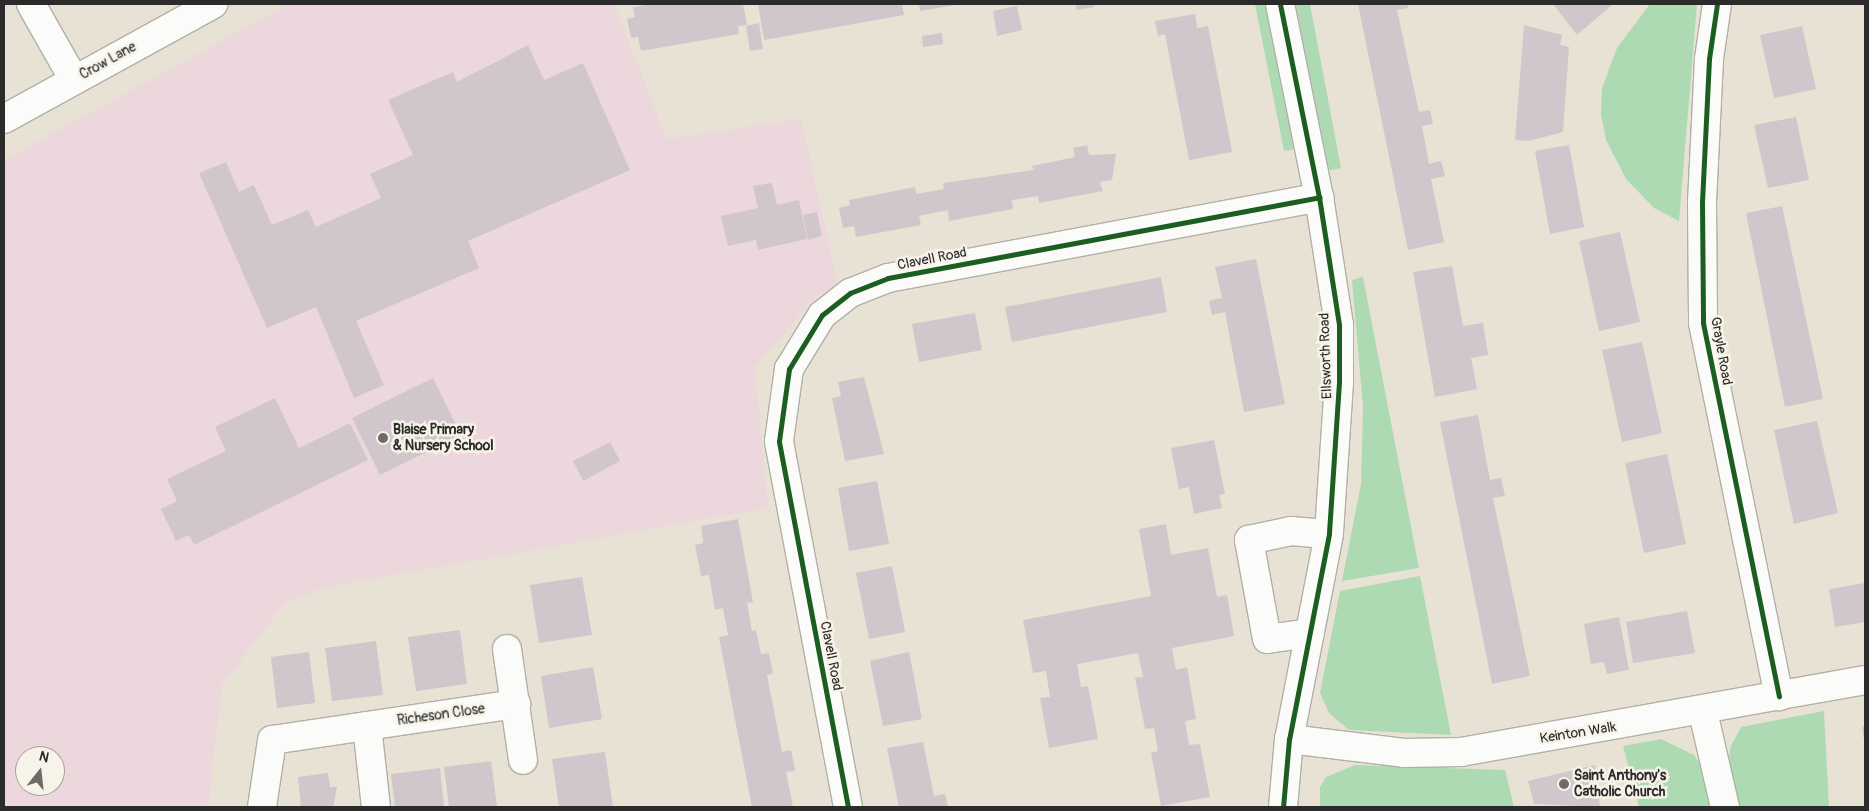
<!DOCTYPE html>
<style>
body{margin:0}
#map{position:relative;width:1869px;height:811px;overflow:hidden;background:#e7e2d4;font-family:Pangolin,sans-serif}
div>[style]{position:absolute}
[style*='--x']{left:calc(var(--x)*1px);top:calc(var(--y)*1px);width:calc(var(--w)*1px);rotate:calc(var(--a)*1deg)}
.built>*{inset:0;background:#ecd8dc}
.green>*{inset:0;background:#aedab3}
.building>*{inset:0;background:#d1c6cb}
.roads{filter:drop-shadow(1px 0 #b2afa7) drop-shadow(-1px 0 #b2afa7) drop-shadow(0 1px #b2afa7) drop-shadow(0 -1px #b2afa7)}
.minor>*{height:28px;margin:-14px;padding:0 14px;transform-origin:14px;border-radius:14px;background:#fbfbf9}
.cycleway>*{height:5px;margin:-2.5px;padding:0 2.5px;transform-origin:2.5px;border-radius:2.5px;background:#1b5e20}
.dots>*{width:14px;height:14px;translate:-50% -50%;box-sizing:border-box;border:2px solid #f7f3e8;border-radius:50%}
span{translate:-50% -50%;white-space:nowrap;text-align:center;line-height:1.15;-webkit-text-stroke:5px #f7f3e8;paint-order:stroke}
.street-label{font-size:14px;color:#2b2b2b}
.poi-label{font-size:14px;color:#2b2b2b;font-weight:700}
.left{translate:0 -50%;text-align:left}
.frame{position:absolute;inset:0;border:5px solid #2b2b2b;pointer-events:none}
.north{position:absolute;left:15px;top:746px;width:50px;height:50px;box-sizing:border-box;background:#f7f3e8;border:1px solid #a5a39c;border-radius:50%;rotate:16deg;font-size:14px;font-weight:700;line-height:20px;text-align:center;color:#2b2b2b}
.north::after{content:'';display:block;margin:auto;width:18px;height:22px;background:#6d6b66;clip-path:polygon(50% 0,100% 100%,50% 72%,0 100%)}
</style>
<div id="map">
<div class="built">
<div style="clip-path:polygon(evenodd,289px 4px,614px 4px,667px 139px,801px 119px,838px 285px,814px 298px,755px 368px,768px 508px,322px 588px,283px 605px,222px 685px,208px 807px,4px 807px,4px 160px,289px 4px,25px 756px,55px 756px,55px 786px,25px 786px,25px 756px)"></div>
</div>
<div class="green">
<div style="clip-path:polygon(1255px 4px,1268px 4px,1296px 149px,1284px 151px)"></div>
<div style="clip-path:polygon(1296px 4px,1310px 4px,1341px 168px,1327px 171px)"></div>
<div style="clip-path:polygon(1650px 4px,1697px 4px,1679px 221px,1654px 208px,1626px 179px,1606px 140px,1601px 114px,1602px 88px,1617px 48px)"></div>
<div style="clip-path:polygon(1363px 277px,1419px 568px,1342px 581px,1361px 484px,1363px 406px,1352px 280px)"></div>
<div style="clip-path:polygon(1420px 576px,1451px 735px,1349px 730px,1329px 713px,1320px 693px,1340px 591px)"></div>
<div style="clip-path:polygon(1824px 711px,1829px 807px,1737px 807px,1729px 771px,1730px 748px,1741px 727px)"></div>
<div style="clip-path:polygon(1661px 739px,1694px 755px,1707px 774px,1714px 807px,1639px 807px,1623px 746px)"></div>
<div style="clip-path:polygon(1355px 765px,1505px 770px,1514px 807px,1320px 807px,1320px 787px,1326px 777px)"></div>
</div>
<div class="building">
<div style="clip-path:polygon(653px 4px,743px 4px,747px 25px,738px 26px,739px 34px,641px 51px,638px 37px,631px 38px,627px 19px,635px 17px,633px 7px)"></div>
<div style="clip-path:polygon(758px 4px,902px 4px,904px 15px,764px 40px)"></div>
<div style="clip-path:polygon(919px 4px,956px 4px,956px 5px,920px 11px)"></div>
<div style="clip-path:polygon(1076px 4px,1094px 4px,1094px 7px,1077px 10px)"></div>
<div style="clip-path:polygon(1358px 4px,1407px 4px,1408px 8px,1397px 10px,1419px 112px,1430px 110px,1433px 124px,1422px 126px,1429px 164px,1441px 161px,1445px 176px,1431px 179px,1444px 242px,1408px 250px)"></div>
<div style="clip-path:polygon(1553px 4px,1613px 4px,1577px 35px)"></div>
<div style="clip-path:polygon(1017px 6px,1022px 30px,997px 36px,993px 11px)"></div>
<div style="clip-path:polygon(1195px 14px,1197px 28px,1208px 26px,1232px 152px,1189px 160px,1165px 34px,1158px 36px,1155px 21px)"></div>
<div style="clip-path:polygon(759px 23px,763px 49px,750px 51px,746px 26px)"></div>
<div style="clip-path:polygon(1524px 25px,1562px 35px,1560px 45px,1569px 47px,1563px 132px,1529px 141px,1515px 140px)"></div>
<div style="clip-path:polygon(1802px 26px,1816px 89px,1774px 98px,1760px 35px)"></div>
<div style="clip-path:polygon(942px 33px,943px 44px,923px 47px,922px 36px)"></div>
<div style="clip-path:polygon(528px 45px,544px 80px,583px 63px,630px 170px,468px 241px,479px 268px,356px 321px,384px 385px,354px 398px,316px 307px,267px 328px,199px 173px,226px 162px,239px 192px,254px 185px,272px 225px,308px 210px,316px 227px,381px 198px,370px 174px,413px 155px,388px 100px,453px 72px,457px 82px)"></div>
<div style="clip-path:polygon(1796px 117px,1809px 180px,1768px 188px,1754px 125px)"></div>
<div style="clip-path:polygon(1087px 145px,1089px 155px,1116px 154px,1112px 180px,1100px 182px,1103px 191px,1039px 203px,1038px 196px,1012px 200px,1013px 209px,949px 221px,948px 210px,919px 216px,921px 225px,856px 237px,854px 226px,843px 228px,839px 208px,850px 205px,849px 200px,915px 187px,916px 194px,944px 189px,943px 183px,1034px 170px,1032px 166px,1075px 157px,1073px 148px)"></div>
<div style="clip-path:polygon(1569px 145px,1584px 227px,1550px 234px,1535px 151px)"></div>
<div style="clip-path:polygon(772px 183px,777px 205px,799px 200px,807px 239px,758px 250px,756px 240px,728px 246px,721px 216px,758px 208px,753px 186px)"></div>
<div style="clip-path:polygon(1782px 206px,1823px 399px,1785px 407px,1746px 213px)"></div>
<div style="clip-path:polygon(817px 212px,822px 236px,808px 240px,803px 215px)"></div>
<div style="clip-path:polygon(1620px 232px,1640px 322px,1599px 331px,1579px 241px)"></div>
<div style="clip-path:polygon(1256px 259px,1285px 404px,1244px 412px,1225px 312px,1212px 315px,1209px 301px,1222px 298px,1215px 267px)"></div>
<div style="clip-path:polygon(1452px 266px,1463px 326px,1483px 323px,1488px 355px,1471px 358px,1477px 389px,1435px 397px,1413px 272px)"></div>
<div style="clip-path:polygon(1161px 277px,1167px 312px,1012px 342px,1005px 307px)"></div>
<div style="clip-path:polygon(975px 313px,982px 350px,919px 362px,912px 324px)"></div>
<div style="clip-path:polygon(1642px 342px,1662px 433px,1622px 442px,1602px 350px)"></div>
<div style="clip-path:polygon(864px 377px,884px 454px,845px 461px,832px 398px,841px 396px,838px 382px)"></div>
<div style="clip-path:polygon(433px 378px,461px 435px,380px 475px,352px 418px)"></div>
<div style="clip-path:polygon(275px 398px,299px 448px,350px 423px,368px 460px,194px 545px,189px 535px,176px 541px,161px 509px,177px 501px,167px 479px,226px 451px,215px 427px)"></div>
<div style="clip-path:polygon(1478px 415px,1490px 480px,1501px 478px,1505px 496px,1493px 498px,1530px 676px,1492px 684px,1440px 422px)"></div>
<div style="clip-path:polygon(1817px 421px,1838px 513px,1794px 524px,1774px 430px)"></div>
<div style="clip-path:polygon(1214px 440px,1225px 494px,1219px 495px,1222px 508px,1194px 514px,1189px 487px,1179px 489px,1171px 448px)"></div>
<div style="clip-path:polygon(610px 442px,620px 461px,583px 481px,573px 461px)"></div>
<div style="clip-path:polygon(1667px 454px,1686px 544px,1644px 553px,1625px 463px)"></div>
<div style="clip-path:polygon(877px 481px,889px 544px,849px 551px,838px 488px)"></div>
<div style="clip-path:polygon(738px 519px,753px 602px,747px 603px,752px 631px,756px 630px,761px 654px,769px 653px,773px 674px,767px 675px,782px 752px,791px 750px,793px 760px,795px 771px,786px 772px,793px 807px,752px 807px,719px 637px,728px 635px,723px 608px,715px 610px,709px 575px,701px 576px,695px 545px,703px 543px,701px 526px)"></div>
<div style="clip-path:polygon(1166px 524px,1171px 555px,1208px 548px,1217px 597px,1227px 595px,1234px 636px,1172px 648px,1176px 670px,1187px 667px,1196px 719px,1185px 721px,1189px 745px,1200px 744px,1210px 797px,1161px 806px,1151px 753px,1158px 751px,1154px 728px,1145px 729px,1135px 678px,1143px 677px,1138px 653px,1077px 664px,1081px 687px,1088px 686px,1098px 739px,1049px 748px,1040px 698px,1050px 697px,1046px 671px,1033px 673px,1023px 620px,1151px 596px,1139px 529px)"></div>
<div style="clip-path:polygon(892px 566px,905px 632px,869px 639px,856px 573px)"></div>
<div style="clip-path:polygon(582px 577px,592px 635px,539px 643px,530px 585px)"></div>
<div style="clip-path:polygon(1865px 583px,1865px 622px,1835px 627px,1829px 589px)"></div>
<div style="clip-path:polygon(1687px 611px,1695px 653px,1633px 663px,1626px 622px)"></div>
<div style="clip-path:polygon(1619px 617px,1629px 670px,1607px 674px,1604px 662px,1591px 664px,1584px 624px)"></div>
<div style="clip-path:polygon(460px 630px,467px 684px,416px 691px,408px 637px)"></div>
<div style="clip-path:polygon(376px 641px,383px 695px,332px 701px,325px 648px)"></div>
<div style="clip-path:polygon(309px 652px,315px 703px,277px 708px,271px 657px)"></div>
<div style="clip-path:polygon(909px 652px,922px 719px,883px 726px,870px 661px)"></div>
<div style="clip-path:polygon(593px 667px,602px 719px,549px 728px,541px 676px)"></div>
<div style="clip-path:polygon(1865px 726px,1865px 740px,1864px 740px,1862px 727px)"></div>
<div style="clip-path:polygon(923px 742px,934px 796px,945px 794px,948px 807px,899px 807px,887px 748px)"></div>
<div style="clip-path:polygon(605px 752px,613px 807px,559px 807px,552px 759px)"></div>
<div style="clip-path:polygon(491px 761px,497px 806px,449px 807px,444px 767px)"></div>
<div style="clip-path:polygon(1595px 765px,1600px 807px,1534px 804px,1528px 781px)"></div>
<div style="clip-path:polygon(440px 768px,444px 807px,395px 807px,391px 774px)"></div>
<div style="clip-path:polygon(328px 773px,330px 787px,337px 787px,333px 807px,301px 807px,298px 777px)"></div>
</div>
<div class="roads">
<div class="minor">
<div style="--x:31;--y:4;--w:87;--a:60.5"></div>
<div style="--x:1280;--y:4;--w:197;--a:78.6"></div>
<div style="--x:1319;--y:197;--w:130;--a:81.1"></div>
<div style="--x:1339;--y:325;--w:57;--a:90"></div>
<div style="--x:1339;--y:382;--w:152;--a:93.8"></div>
<div style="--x:1329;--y:534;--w:209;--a:101"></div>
<div style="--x:1289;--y:739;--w:68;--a:95"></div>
<div style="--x:1717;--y:4;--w:56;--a:98.3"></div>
<div style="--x:1709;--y:59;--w:143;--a:92.8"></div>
<div style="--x:1702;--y:202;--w:121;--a:89.5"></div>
<div style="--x:1703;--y:323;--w:381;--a:78.5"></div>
<div style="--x:4;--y:119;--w:239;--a:-28.8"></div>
<div style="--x:1310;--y:633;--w:43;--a:172.1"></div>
<div style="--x:1267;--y:639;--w:101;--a:-100.3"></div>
<div style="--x:1249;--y:540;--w:43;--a:-12.1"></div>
<div style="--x:1291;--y:531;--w:38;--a:5"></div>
<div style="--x:507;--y:649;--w:112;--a:81.8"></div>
<div style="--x:1703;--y:712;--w:98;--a:77"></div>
<div style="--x:367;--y:726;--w:81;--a:83.7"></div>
<div style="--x:1289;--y:739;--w:116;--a:6.9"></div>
<div style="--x:1404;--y:753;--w:57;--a:-1"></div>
<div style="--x:1461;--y:752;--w:410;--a:-10.1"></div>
<div style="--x:262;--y:807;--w:68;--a:-81.5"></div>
<div style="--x:272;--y:740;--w:247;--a:-8.4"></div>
<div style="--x:848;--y:807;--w:372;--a:-100.7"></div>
<div style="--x:779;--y:441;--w:73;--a:-82.1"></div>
<div style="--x:789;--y:369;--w:63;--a:-58.6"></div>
<div style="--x:822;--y:315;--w:36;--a:-38"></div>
<div style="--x:850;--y:293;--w:41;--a:-21.5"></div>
<div style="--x:888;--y:278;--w:439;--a:-10.6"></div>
</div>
</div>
<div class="cycleway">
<div style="--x:1280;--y:4;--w:197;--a:78.6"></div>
<div style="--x:1319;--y:197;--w:130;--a:81.1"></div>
<div style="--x:1339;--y:325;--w:57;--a:90"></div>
<div style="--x:1339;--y:382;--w:152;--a:93.8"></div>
<div style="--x:1329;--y:534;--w:209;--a:101"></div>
<div style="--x:1289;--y:739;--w:68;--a:95"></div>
<div style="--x:1717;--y:4;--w:56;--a:98.3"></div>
<div style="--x:1709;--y:59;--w:143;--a:92.8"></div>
<div style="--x:1702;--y:202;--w:121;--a:89.5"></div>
<div style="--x:1703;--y:323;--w:381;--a:78.5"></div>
<div style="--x:848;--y:807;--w:372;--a:-100.7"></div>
<div style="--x:779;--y:441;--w:73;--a:-82.1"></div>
<div style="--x:789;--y:369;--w:63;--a:-58.6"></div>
<div style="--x:822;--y:315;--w:36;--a:-38"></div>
<div style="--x:850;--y:293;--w:41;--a:-21.5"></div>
<div style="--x:888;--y:278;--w:439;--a:-10.6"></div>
</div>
<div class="dots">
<div style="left:383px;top:438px;background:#6d6b66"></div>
<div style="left:1564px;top:784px;background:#6d6b66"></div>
</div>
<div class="street-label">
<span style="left:108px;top:61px;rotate:-29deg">Crow Lane</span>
<span style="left:932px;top:259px;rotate:-11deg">Clavell Road</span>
<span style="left:1721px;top:351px;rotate:80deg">Grayle Road</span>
<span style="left:1326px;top:356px;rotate:-92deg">Ellsworth Road</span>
<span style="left:831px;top:656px;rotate:79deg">Clavell Road</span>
<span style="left:441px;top:715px;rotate:-8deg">Richeson Close</span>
<span style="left:1578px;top:733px;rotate:-9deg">Keinton Walk</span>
</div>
<div class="poi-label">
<span class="left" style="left:393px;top:438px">Blaise Primary<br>&amp; Nursery School</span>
<span class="left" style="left:1574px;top:784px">Saint Anthony's<br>Catholic Church</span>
</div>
<div class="frame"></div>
<div class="north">N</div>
</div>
